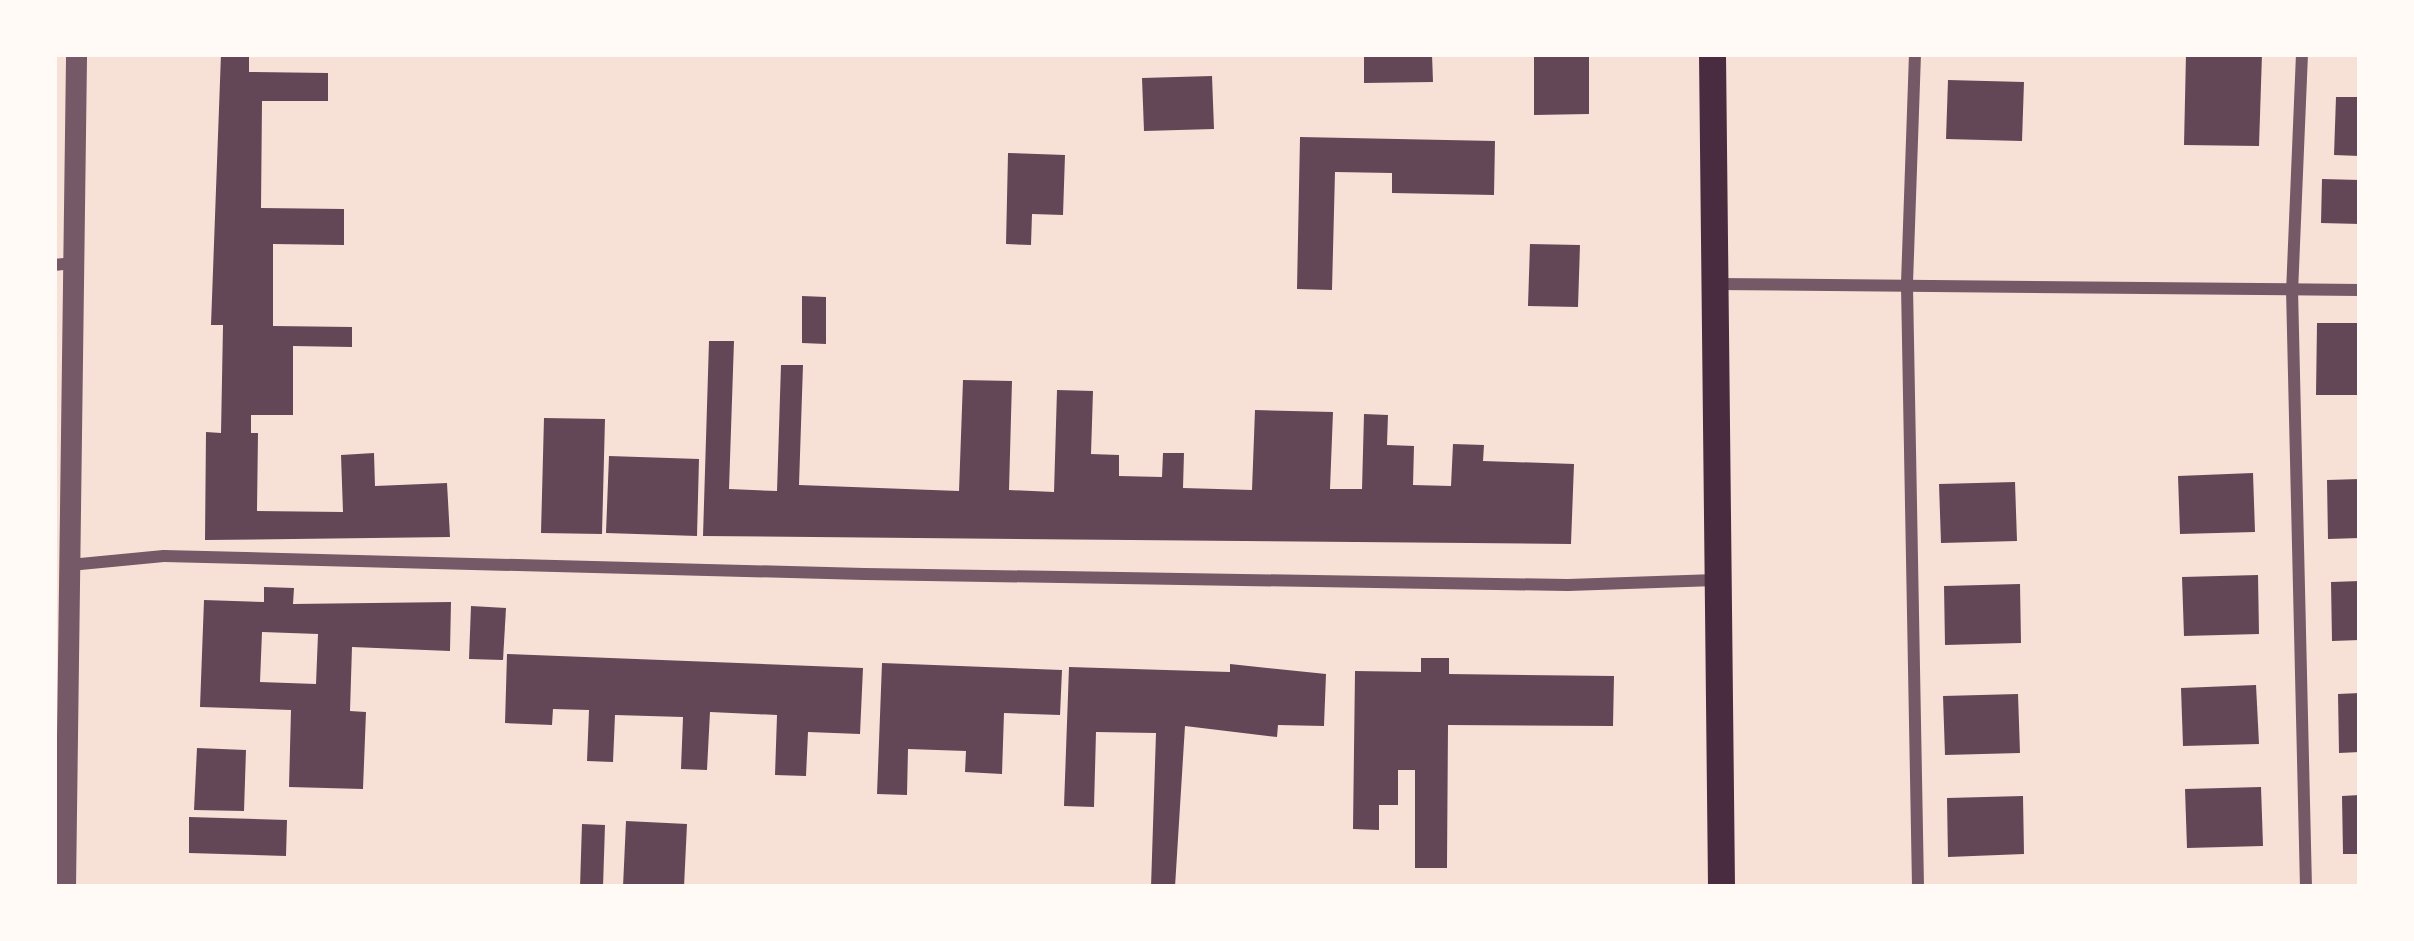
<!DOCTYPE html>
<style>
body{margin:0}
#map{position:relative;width:2414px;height:941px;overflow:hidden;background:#f7e1d7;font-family:"Fira Sans Condensed",sans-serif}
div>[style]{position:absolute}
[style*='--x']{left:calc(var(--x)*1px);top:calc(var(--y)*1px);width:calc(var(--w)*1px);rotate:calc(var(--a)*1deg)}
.building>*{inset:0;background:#644757}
.minor>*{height:12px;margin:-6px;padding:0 6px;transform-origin:6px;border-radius:6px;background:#755966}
.tertiary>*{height:21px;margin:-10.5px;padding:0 10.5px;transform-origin:10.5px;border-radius:10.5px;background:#755966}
.primary>*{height:27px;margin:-13.5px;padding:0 13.5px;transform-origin:13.5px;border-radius:13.5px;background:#4a2c40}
span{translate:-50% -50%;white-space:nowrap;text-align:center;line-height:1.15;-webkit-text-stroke:10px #fffaf5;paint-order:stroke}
.frame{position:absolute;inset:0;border:57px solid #fffaf5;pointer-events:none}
</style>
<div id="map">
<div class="building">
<div style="clip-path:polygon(221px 54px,249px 54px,249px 72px,328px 73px,328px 101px,262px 101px,261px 208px,344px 209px,344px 245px,273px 244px,273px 326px,352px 327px,352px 347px,293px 346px,293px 415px,251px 415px,251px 433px,258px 433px,257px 511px,343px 512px,341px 455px,374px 453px,375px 486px,447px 483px,450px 537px,205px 540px,206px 432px,221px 433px,223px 325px,211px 325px)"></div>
<div style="clip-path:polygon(1364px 54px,1432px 54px,1433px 82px,1364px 83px)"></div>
<div style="clip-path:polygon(1534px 54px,1589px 54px,1589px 114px,1534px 115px)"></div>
<div style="clip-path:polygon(2186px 54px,2262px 54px,2259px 146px,2184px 145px)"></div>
<div style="clip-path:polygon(1212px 76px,1214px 129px,1144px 131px,1142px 78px)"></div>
<div style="clip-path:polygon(1948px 80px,2024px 82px,2022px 141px,1946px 139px)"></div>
<div style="clip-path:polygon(2336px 97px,2360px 97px,2360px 156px,2334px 155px)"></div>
<div style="clip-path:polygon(1300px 137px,1495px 141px,1494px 195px,1392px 193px,1392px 173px,1335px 172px,1332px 290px,1297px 289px)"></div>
<div style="clip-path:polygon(1008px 153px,1065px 155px,1063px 215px,1032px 214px,1031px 245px,1006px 244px)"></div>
<div style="clip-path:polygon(2322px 179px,2360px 180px,2360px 224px,2321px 223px)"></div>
<div style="clip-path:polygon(1530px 244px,1580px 245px,1578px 307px,1528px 306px)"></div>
<div style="clip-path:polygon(802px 296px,826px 297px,826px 344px,802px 343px)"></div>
<div style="clip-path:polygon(2317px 323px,2360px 323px,2360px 395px,2316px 395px)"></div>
<div style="clip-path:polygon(709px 341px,734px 341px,729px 489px,777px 491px,781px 365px,803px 365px,799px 485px,959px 491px,963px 380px,1012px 381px,1009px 490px,1054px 492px,1057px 390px,1093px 391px,1091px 454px,1119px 455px,1119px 476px,1162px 477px,1163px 453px,1184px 453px,1183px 488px,1252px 490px,1255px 410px,1333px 412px,1330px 489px,1362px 489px,1364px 414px,1388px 415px,1387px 445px,1414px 446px,1413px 485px,1451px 486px,1453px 444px,1484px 445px,1483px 461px,1574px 464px,1571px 544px,703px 536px)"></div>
<div style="clip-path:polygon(544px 418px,605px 419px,602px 534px,541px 533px)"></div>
<div style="clip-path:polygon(609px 456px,699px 459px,697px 536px,606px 533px)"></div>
<div style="clip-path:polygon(2253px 473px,2255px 532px,2180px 534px,2178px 476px)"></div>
<div style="clip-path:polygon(2360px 479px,2360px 538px,2328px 539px,2327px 480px)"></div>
<div style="clip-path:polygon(2015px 482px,2017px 541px,1941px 543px,1939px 484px)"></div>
<div style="clip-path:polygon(2258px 575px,2259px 634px,2184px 636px,2182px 577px)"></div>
<div style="clip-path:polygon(2360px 581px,2360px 640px,2332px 641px,2331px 582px)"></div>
<div style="clip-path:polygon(2020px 584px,2021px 643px,1945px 645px,1944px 586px)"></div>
<div style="clip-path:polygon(evenodd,264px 587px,294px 588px,293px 604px,451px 602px,450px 651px,352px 647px,350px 711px,366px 712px,363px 789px,289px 787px,291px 710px,200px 707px,204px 600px,264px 602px,264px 587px,262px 632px,318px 634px,316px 684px,260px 682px,262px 632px)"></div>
<div style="clip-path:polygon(471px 606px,506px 608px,503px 660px,469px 659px)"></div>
<div style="clip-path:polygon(507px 654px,863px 668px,860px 734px,808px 732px,806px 776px,775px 775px,777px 715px,710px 712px,707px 770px,681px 769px,683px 717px,615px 715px,613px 762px,587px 761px,589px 710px,553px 709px,552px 725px,505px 723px)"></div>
<div style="clip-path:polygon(1421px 658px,1449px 658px,1449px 674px,1614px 676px,1613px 726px,1448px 725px,1447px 868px,1415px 868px,1415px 770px,1398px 770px,1398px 805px,1379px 805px,1379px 830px,1353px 829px,1355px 671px,1421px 672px)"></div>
<div style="clip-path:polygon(882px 663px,1062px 670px,1060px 715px,1004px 713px,1002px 774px,965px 772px,966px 751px,908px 749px,907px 795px,877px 794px)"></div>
<div style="clip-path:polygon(1230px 664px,1326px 674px,1324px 726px,1278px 725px,1277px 737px,1185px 726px,1175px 887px,1151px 887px,1156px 733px,1096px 732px,1094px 807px,1064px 806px,1069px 667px,1230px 672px)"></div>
<div style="clip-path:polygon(2256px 685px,2259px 744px,2183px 746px,2181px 688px)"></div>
<div style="clip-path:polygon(2360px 693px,2360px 752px,2339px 753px,2338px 694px)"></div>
<div style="clip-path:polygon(2018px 694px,2020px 753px,1945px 755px,1943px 696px)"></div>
<div style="clip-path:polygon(197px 748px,246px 750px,244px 811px,194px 810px)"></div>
<div style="clip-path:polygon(2261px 787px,2263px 846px,2187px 848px,2185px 789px)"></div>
<div style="clip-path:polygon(2360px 795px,2360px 854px,2343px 854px,2342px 796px)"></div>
<div style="clip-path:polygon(2023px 796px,2024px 854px,1948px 857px,1947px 798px)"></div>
<div style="clip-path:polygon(189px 817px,287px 820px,286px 856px,189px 853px)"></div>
<div style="clip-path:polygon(626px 821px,687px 824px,684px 887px,623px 887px)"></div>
<div style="clip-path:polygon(582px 824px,605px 825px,603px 887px,580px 887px)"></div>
</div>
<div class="minor">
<div style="--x:1915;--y:54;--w:232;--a:92"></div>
<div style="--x:1907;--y:286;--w:601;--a:88.95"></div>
<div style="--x:2302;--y:54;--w:235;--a:92.4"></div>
<div style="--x:2292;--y:289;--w:598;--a:88.66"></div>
<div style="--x:54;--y:265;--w:18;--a:-6"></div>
<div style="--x:1715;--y:284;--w:645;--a:0.53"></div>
<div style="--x:70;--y:565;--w:94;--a:-5.5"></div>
<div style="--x:164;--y:556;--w:701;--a:1.47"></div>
<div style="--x:865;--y:574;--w:703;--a:0.9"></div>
<div style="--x:1568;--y:585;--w:148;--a:-1.9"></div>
</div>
<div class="tertiary">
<div style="--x:65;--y:887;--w:833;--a:-89.24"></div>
</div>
<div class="primary">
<div style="--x:1712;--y:54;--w:833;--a:89.38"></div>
</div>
<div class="frame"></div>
</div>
